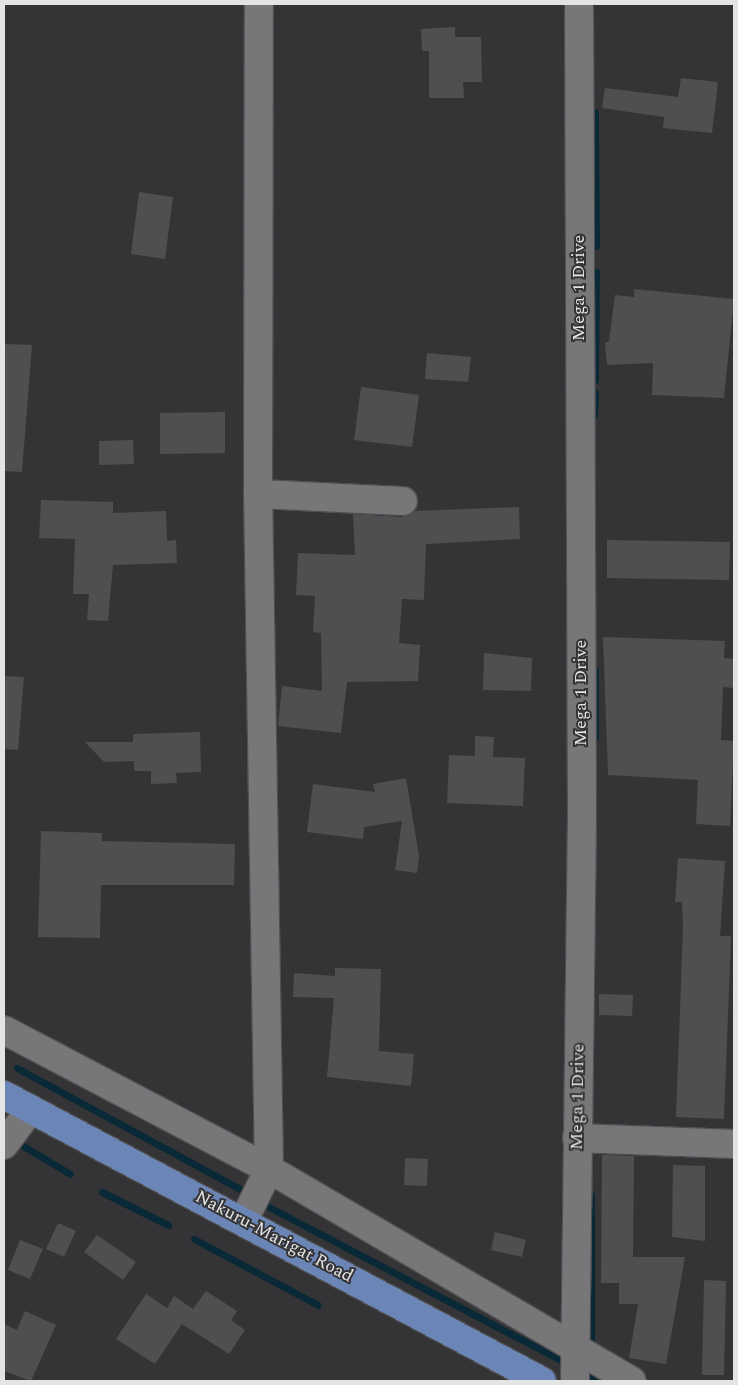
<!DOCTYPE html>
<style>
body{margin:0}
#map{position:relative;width:738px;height:1385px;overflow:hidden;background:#343436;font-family:Spectral,serif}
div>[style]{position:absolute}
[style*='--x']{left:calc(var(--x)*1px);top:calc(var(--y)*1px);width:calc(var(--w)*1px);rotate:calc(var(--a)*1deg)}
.stream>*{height:7px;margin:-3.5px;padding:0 3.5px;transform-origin:3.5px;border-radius:3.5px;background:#0a2936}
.building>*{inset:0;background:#504e50}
.roads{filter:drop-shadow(1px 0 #504f52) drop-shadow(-1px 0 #504f52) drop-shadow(0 1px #504f52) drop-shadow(0 -1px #504f52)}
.minor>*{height:28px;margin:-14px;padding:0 14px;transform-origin:14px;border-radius:14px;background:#777779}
.major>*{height:28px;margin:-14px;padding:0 14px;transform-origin:14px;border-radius:14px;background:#6a85b6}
span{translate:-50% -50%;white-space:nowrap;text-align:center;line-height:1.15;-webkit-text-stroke:4px #343436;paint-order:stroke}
.street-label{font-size:18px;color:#e4e4e5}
.frame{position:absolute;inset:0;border:5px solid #e4e4e5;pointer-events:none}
</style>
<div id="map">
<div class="stream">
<div style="--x:595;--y:112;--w:134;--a:89.6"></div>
<div style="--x:595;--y:380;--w:108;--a:-89.5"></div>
<div style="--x:594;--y:415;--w:22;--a:-87"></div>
<div style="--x:595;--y:670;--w:67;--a:90"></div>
<div style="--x:17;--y:1068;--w:256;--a:28.5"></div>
<div style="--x:20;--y:1144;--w:58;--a:31"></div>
<div style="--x:102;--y:1192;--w:74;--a:26.6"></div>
<div style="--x:591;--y:1195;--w:149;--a:90"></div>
<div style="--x:269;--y:1207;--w:327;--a:27.7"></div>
<div style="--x:194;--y:1239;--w:140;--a:28"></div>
<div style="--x:591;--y:1364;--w:15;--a:90"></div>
<div style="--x:591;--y:1379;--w:4;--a:27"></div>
</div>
<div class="building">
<div style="clip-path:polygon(455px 27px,455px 37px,481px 37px,482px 82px,463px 82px,464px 98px,429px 98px,429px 51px,422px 51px,421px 29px)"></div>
<div style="clip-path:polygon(681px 78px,718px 82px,712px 133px,663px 128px,664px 117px,602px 108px,605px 88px,678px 97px)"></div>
<div style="clip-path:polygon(139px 192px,173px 197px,165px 259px,131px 254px)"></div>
<div style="clip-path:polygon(634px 289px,734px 299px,724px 398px,652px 395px,653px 363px,607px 365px,605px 342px,609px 342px,615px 295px,634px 297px)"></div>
<div style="clip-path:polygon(4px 344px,32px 345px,22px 472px,4px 471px)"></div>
<div style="clip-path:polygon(427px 353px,471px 357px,468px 382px,425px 379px)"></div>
<div style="clip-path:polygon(361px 387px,419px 395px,412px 447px,354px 440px)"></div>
<div style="clip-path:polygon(225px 412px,225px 453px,160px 454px,160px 413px)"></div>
<div style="clip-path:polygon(133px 440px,134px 464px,99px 465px,99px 441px)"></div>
<div style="clip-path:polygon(41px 500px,113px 502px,113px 513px,166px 511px,167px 541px,176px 540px,177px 563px,113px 565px,108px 621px,87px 620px,89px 594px,73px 594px,75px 539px,39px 538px)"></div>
<div style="clip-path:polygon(519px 507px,520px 539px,426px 544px,424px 600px,402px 599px,399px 643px,420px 645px,418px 681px,347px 682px,341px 733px,278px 726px,282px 686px,322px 691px,321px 633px,313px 632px,315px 596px,296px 595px,298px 553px,355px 555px,353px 514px,402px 517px,415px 511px)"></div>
<div style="clip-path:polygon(607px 540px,730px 542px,729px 580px,607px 578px)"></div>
<div style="clip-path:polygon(603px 637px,725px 641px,724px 658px,734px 659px,734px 688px,723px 687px,721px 740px,734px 741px,730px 826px,696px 824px,698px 780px,608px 775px)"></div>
<div style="clip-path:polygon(484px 653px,532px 658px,531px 691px,483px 690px)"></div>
<div style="clip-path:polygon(4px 676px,24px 677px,18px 750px,4px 749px)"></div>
<div style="clip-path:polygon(200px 732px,201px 772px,176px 773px,177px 783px,151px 784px,151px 771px,134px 771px,134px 761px,104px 762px,85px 742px,133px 742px,133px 734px)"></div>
<div style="clip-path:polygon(475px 736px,494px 737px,493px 757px,525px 758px,523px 806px,447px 803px,449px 755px,475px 756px)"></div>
<div style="clip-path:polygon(406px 778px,419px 856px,417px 873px,395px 870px,402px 821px,364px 827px,363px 839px,307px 832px,313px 784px,375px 792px,373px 784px)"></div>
<div style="clip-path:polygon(41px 831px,102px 833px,102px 841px,235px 844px,234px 885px,101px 885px,100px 938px,38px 937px)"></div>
<div style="clip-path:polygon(678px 858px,725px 861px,720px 936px,731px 936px,724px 1119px,676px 1117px,683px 927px,682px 902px,675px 902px)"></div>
<div style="clip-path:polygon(335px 968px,381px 969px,379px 1051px,414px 1054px,411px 1086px,327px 1077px,334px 998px,293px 997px,294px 973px,335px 976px)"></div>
<div style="clip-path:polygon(599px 994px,633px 995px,632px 1016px,599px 1015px)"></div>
<div style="clip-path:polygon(602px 1155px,634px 1156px,633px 1257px,685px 1257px,666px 1364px,629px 1358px,638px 1304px,619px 1304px,619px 1283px,601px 1283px)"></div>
<div style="clip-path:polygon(405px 1158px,428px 1159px,427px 1186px,404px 1185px)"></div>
<div style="clip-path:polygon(673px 1165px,705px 1166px,705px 1241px,672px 1237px)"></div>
<div style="clip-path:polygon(58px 1223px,76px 1231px,64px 1257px,46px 1249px)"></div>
<div style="clip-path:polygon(495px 1232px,526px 1240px,522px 1257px,491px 1250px)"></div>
<div style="clip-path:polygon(97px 1235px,136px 1262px,123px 1280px,84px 1252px)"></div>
<div style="clip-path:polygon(20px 1240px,43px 1249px,30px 1279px,8px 1270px)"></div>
<div style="clip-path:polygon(704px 1280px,726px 1281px,724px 1375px,702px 1375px)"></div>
<div style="clip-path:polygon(206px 1291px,237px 1311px,231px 1320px,245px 1330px,229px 1354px,182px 1324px,155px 1364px,116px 1339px,146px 1294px,167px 1308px,174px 1296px,193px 1309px)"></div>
<div style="clip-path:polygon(25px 1311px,56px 1325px,31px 1381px,4px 1371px,4px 1324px,17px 1330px)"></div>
</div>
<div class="roads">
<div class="minor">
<div style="--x:258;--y:494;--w:145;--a:2.8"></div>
<div style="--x:4;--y:1030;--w:299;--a:27.7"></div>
<div style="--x:269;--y:1169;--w:420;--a:30.3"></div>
<div style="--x:577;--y:1138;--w:157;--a:2.2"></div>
<div style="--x:4;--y:1145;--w:44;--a:-53.4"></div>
<div style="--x:244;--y:1220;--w:57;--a:-63.9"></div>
<div style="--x:269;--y:1169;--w:675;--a:-90.93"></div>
<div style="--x:258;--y:494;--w:490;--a:-89.9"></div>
<div style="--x:575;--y:1381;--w:568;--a:-89.29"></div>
<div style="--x:582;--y:813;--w:809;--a:-90.21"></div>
</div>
<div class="major">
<div style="--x:4;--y:1095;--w:609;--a:28"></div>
</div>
</div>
<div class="street-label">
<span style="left:579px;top:288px;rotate:-90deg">Mega 1 Drive</span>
<span style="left:581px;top:693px;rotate:-90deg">Mega 1 Drive</span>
<span style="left:578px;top:1097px;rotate:-89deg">Mega 1 Drive</span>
<span style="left:274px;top:1237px;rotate:28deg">Nakuru-Marigat Road</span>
</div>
<div class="frame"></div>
</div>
